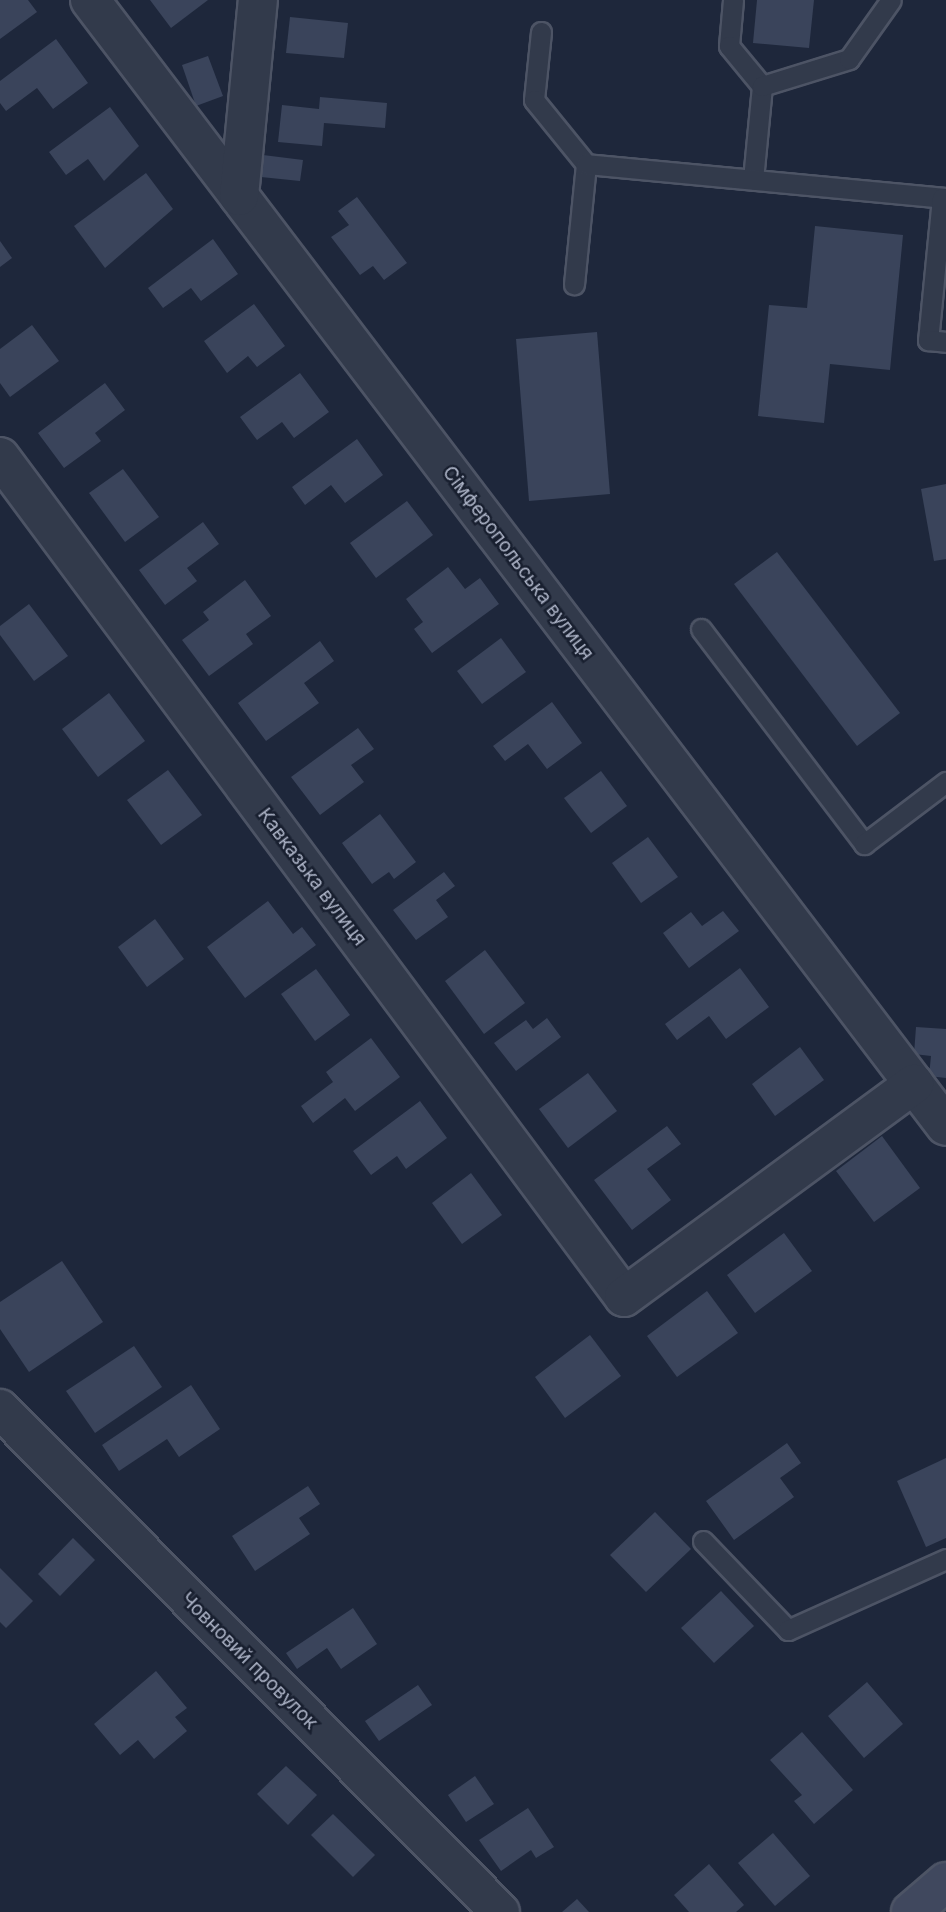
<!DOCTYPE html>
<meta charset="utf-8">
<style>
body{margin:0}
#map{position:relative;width:946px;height:1912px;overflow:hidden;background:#1e273b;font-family:Inter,sans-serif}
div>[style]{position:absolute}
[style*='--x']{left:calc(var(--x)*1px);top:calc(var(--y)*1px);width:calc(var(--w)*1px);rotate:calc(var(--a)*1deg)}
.building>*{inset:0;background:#3a445b}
.roads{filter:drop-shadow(2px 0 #4d5465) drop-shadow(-2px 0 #4d5465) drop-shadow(0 2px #4d5465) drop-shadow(0 -2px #4d5465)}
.lane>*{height:19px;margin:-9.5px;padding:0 9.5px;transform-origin:9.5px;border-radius:9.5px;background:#323a4b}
.street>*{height:38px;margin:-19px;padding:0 19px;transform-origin:19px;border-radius:19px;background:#323a4b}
.secondary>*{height:38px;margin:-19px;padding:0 19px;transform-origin:19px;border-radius:19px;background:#40485e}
span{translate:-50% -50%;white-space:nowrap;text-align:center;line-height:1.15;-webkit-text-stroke:5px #181f2f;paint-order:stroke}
.street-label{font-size:19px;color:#adb4c7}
</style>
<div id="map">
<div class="building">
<div style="clip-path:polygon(0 0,28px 0,37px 12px,0 39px)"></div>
<div style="clip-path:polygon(150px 0,208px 0,171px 28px)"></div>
<div style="clip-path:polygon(757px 0,814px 0,809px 48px,753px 43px)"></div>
<div style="clip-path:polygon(290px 17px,348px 23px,344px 58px,286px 53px)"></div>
<div style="clip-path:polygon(56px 39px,88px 83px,53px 109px,37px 88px,6px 111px,0 103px,0 81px)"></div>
<div style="clip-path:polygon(208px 56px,223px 96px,196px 106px,182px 65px)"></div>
<div style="clip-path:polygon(320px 97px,387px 103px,385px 128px,324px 123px,322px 146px,278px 142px,282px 105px,319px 109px)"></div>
<div style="clip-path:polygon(110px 107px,139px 146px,104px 181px,88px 159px,66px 175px,49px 152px)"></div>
<div style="clip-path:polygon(263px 155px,303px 160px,300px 181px,261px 177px)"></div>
<div style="clip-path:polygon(146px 173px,173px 209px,105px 268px,74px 226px)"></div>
<div style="clip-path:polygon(357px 197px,407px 263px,384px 280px,373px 266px,360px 275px,331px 237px,349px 225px,338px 211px)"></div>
<div style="clip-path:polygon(815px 226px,903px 235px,890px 370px,830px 364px,824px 423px,758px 416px,769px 305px,807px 308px)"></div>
<div style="clip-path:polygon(213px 239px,238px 274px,201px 301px,191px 288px,163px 308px,148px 288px)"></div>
<div style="clip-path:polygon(0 241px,12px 258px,0 267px)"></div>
<div style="clip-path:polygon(254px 304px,285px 346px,257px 367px,248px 356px,227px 373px,204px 341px)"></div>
<div style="clip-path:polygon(32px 325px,59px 361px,10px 397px,0 383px,0 349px)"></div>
<div style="clip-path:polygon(597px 332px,610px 494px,529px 501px,516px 339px)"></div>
<div style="clip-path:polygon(300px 373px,329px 412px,294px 438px,282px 422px,257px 440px,240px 417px)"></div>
<div style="clip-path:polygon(105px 383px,125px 410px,95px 433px,101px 441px,64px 468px,38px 433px)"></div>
<div style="clip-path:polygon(357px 439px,383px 475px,345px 503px,331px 485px,305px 505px,292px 487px)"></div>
<div style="clip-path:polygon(123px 469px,159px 517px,125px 542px,89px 493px)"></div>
<div style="clip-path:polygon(946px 484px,946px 559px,934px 561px,921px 489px)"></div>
<div style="clip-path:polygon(407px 501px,433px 535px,376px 578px,350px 543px)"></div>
<div style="clip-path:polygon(203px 522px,219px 544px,187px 568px,197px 581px,165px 605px,139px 570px)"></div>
<div style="clip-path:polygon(777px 552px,900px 713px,857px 746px,734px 584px)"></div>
<div style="clip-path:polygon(448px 567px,465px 589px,480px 578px,499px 604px,432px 653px,414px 629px,423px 622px,406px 599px)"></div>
<div style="clip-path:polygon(245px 580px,271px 616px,246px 634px,253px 644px,209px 676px,182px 640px,209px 620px,203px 612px)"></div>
<div style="clip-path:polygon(29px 604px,68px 656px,34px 681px,0 635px,0 626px)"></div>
<div style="clip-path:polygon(501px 638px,526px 672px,482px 704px,457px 671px)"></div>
<div style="clip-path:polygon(320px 641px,334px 661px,304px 683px,319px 703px,266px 741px,238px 703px)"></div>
<div style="clip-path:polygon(109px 693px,145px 741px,98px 777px,62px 729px)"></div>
<div style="clip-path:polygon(552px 702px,582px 743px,547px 769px,528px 744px,505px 761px,493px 746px)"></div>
<div style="clip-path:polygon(358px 728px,374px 749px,351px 765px,364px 782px,320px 815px,291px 777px)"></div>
<div style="clip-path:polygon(168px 770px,202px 815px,161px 845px,127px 800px)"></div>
<div style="clip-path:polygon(601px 771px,627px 806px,591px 833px,564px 798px)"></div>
<div style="clip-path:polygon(380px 814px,416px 862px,394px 879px,389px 872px,372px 884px,342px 843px)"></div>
<div style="clip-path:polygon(648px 837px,678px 877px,641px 903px,612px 863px)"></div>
<div style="clip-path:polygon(444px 872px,455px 886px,436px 900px,448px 917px,416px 940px,393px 910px)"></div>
<div style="clip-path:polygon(268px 901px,293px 934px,302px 927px,316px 945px,245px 998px,207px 947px)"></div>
<div style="clip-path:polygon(723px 911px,739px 931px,689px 968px,663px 933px,691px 912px,702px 926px)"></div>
<div style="clip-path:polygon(155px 919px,184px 959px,147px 987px,118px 947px)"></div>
<div style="clip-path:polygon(485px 950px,525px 1003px,484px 1034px,445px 981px)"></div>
<div style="clip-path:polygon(740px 968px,769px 1007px,726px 1039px,709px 1016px,677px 1040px,665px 1024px)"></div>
<div style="clip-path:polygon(316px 969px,350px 1015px,315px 1041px,281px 994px)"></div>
<div style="clip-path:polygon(547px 1018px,561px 1037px,516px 1071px,494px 1043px,526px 1020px,533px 1029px)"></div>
<div style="clip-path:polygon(916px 1027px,946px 1029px,946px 1078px,929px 1076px,931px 1056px,914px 1054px)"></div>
<div style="clip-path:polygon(371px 1038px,400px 1077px,355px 1111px,345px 1098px,313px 1123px,301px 1106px,333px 1082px,326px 1072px)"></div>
<div style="clip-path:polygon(800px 1047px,824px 1080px,775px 1116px,752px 1084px)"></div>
<div style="clip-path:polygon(588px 1073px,617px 1111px,568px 1148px,539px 1109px)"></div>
<div style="clip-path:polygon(420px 1101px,447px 1138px,406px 1169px,397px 1156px,371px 1175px,353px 1151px)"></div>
<div style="clip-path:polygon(667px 1126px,681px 1144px,647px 1169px,671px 1200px,632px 1230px,594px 1180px)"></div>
<div style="clip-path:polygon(882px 1136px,920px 1188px,874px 1222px,836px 1171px)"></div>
<div style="clip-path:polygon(471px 1173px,502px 1215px,462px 1244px,432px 1203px)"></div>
<div style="clip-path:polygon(784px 1233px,812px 1271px,755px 1313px,727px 1275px)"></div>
<div style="clip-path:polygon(62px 1261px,103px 1322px,29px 1372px,0 1329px,0 1302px)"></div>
<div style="clip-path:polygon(707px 1291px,738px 1333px,677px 1377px,647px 1336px)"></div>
<div style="clip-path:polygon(590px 1335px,621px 1376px,565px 1418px,535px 1377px)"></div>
<div style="clip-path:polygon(134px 1346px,162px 1387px,95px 1433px,66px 1391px)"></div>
<div style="clip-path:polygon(191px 1385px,220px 1429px,179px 1457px,167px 1439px,119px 1471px,102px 1445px)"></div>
<div style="clip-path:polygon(787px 1443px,801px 1463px,780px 1478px,794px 1497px,734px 1540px,706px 1501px)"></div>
<div style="clip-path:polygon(946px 1458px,946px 1538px,926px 1547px,897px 1481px)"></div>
<div style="clip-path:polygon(308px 1486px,320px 1504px,299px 1518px,310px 1534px,255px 1571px,232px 1536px)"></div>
<div style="clip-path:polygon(655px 1512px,691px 1549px,646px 1592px,610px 1555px)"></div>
<div style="clip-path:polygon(73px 1538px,95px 1560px,60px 1596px,38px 1574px)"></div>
<div style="clip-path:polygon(0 1568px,33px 1601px,6px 1628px,0 1622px)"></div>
<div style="clip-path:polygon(721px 1591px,754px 1626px,714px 1663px,681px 1628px)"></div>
<div style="clip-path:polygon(353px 1608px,377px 1644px,341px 1669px,327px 1648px,297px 1669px,286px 1653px)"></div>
<div style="clip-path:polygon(156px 1671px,187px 1708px,175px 1717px,187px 1731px,154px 1759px,138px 1740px,120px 1755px,94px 1724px)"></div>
<div style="clip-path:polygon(867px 1682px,903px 1724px,864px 1758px,828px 1716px)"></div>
<div style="clip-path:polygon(418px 1685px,432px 1705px,379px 1741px,365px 1721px)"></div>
<div style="clip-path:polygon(802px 1732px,853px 1790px,814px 1824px,794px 1801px,802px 1795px,770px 1760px)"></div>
<div style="clip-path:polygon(286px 1766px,317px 1795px,288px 1825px,257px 1794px)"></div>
<div style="clip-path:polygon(475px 1776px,494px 1804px,466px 1822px,448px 1795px)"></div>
<div style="clip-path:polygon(528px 1808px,554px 1847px,536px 1858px,531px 1850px,501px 1871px,479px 1840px)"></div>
<div style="clip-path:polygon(333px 1814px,375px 1855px,353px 1877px,311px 1835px)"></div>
<div style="clip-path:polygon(773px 1833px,810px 1876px,775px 1906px,738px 1863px)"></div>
<div style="clip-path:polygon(709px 1864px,744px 1905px,736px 1912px,689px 1912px,674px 1895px)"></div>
<div style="clip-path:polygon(577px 1899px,589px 1912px,562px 1912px)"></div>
</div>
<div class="roads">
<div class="lane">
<div style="--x:733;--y:0;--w:46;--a:95"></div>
<div style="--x:729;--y:46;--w:52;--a:50.5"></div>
<div style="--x:762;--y:86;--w:94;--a:95.5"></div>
<div style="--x:541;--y:32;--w:68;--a:95.9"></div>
<div style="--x:534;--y:100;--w:82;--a:50.9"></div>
<div style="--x:586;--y:164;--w:121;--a:95.7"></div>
<div style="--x:762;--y:86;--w:91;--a:-17.2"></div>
<div style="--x:849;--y:59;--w:72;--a:-54.6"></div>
<div style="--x:586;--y:164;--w:362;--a:5.4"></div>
<div style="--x:942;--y:198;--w:143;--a:95.6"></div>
<div style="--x:928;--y:340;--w:18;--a:6"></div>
<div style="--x:701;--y:629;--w:270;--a:52.8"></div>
<div style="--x:864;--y:844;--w:103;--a:-37.1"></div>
<div style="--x:703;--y:1541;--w:123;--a:46.3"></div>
<div style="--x:788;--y:1630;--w:173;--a:-24.2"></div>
</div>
<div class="street">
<div style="--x:90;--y:0;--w:1414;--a:52.76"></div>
<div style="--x:239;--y:196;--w:197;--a:-84.5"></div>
<div style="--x:0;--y:457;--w:1046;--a:53.39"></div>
<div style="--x:624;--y:1297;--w:360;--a:-36.3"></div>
<div style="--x:0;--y:1409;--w:709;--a:45.17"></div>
</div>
<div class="secondary">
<div style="--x:911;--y:1912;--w:46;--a:-40.6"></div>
</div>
</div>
<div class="street-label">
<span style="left:518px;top:563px;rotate:53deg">Сімферопольська вулиця</span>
<span style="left:312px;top:877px;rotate:53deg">Кавказька вулиця</span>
<span style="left:249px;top:1661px;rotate:45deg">Човновий провулок</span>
</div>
</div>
